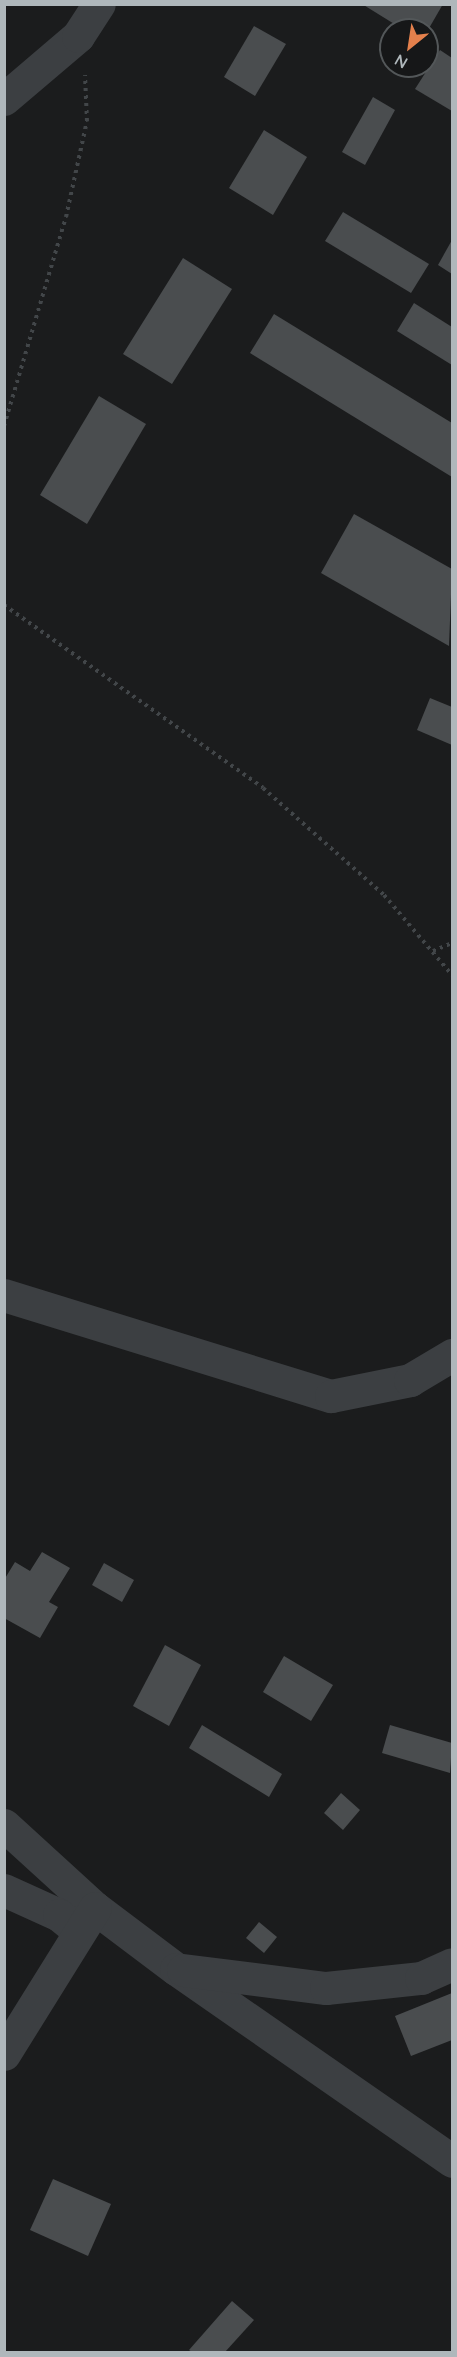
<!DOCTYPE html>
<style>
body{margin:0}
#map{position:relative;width:457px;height:2357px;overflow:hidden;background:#1b1c1d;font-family:Quicksand,sans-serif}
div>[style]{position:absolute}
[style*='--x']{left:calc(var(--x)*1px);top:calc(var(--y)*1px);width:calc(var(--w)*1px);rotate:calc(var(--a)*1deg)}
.building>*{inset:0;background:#4a4d4f}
.path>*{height:4px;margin-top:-2px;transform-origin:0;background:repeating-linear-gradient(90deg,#424649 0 3px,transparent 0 7.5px)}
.minor>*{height:33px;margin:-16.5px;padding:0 16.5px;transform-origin:16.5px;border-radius:16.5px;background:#3c3f42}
span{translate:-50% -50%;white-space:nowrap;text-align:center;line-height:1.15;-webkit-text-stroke:4.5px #161718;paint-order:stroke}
.frame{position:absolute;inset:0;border:6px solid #afb7bb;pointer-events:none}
.north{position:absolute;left:379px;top:18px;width:60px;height:60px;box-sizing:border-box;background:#161718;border:2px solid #535759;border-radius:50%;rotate:210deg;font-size:16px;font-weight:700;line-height:24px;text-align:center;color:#afb7bb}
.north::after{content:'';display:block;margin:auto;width:21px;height:27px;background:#e4804c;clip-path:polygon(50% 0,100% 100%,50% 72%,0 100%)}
</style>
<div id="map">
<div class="building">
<div style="clip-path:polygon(362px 4px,443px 4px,428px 30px,404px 30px)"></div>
<div style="clip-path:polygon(254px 26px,286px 44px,255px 96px,224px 77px)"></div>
<div style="clip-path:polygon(440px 50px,452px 58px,452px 111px,415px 89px)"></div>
<div style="clip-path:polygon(373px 97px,395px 110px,365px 165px,342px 152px)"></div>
<div style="clip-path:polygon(264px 130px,307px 157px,273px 215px,229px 188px)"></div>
<div style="clip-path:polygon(343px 212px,429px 264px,411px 293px,325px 241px)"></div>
<div style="clip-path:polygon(452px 240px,452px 274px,438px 265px)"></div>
<div style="clip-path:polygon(183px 258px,232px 289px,172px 384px,123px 354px)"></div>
<div style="clip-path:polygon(414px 303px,452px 327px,452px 365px,397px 331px)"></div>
<div style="clip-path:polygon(274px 314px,452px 423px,452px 477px,250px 353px)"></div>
<div style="clip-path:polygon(99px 396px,146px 424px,87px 524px,40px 495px)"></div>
<div style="clip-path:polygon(354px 514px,452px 569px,449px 646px,321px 573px)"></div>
<div style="clip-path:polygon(430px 698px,452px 707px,452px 745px,417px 730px)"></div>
<div style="clip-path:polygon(42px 1552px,70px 1568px,49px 1602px,58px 1607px,40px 1638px,4px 1618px,4px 1580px,15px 1562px,30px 1571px)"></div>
<div style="clip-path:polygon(104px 1563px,134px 1580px,122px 1602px,92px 1585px)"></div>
<div style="clip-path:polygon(165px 1645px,201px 1665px,169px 1726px,133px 1706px)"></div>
<div style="clip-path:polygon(284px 1656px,333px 1685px,311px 1721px,263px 1692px)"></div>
<div style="clip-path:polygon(202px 1725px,282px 1774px,269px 1797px,189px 1748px)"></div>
<div style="clip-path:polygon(390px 1725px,452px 1743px,450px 1773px,382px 1753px)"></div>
<div style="clip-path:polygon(341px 1793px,360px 1810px,343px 1830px,324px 1813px)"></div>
<div style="clip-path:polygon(259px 1922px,277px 1937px,264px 1953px,246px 1938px)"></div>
<div style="clip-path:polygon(452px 1993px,452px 2040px,411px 2056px,395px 2016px)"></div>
<div style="clip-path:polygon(53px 2179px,111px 2204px,88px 2256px,30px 2230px)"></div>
<div style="clip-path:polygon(232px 2301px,254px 2320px,225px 2352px,192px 2352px,189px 2350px)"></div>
</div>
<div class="path">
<div style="--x:4;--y:426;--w:218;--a:-73.5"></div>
<div style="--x:66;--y:217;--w:98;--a:-77.7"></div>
<div style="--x:87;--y:121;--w:46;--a:-92.5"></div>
<div style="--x:4;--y:605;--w:317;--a:35.2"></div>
<div style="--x:263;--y:788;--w:162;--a:41.5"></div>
<div style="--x:384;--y:895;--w:105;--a:49.6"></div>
<div style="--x:433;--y:951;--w:21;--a:-23"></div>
</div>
<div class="minor">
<div style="--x:4;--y:99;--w:97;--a:-40.4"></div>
<div style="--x:78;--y:36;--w:38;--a:-57"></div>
<div style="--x:4;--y:1295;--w:342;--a:17.2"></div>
<div style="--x:331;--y:1396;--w:81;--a:-11.4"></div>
<div style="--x:410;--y:1380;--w:49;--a:-30.8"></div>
<div style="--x:4;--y:1825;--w:123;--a:42.4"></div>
<div style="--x:95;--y:1908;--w:101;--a:37"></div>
<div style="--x:176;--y:1969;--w:336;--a:34.8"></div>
<div style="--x:4;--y:1890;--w:60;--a:24.4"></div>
<div style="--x:59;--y:1915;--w:26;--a:39"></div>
<div style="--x:183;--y:1970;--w:144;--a:7.2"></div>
<div style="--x:326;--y:1988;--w:96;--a:-6"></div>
<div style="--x:421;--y:1978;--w:34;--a:-24"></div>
<div style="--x:4;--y:2054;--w:172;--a:-58.1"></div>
</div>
<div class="frame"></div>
<div class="north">N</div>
</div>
